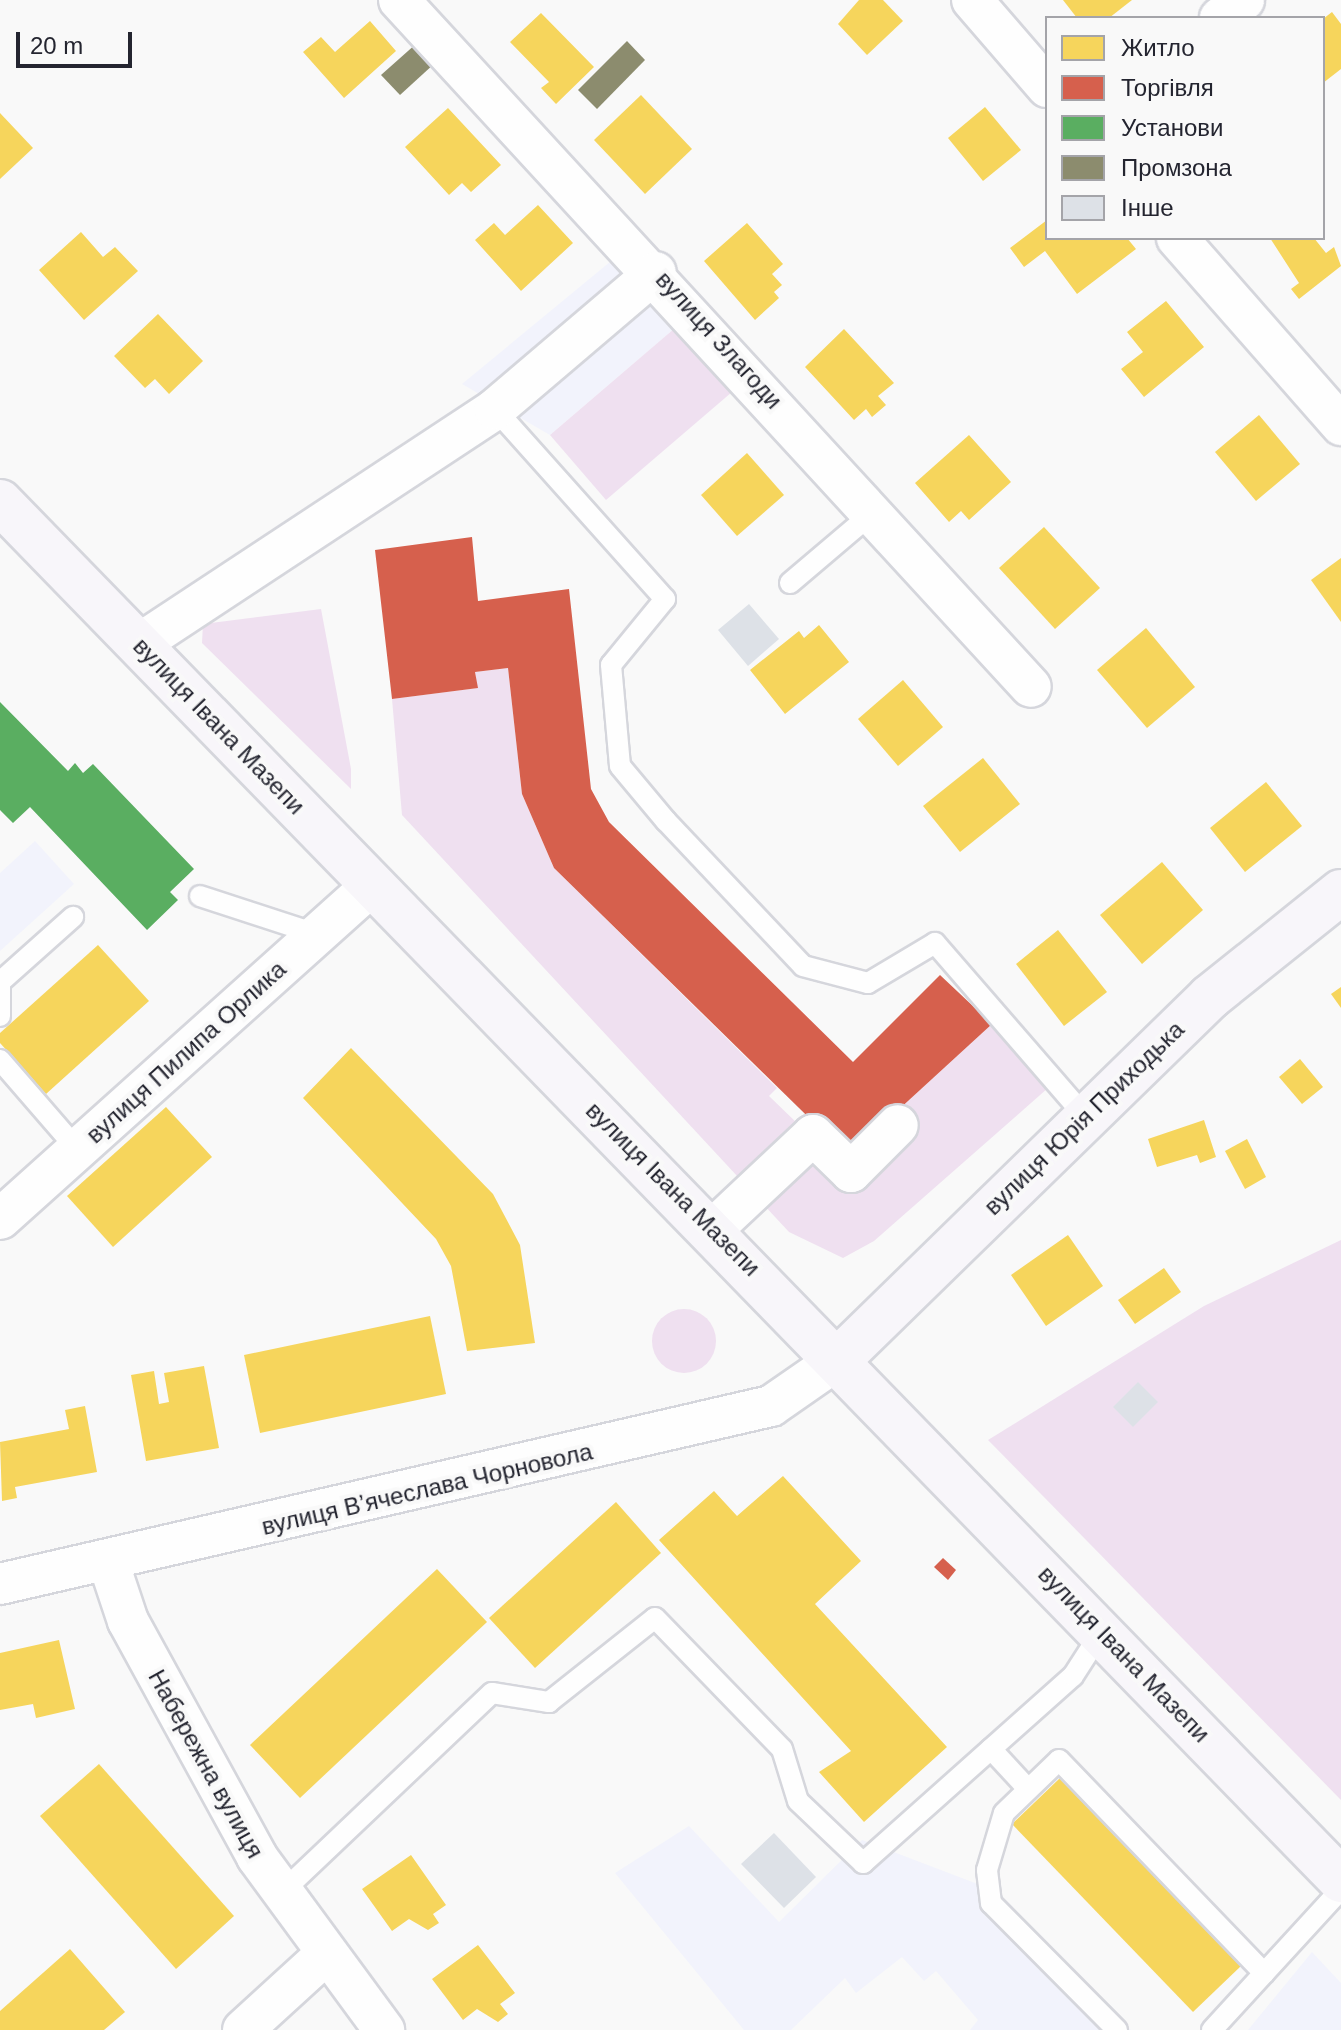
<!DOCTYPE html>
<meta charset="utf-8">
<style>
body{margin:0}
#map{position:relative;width:1341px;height:2030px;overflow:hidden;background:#f9f9f9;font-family:Helvetica,sans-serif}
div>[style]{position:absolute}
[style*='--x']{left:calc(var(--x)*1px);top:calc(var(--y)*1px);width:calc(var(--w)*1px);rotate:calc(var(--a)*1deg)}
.built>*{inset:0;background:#f2f3fc}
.green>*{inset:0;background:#efe0f0}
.round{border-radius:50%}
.homes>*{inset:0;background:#f6d55c}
.shops>*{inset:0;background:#d6604d}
.public>*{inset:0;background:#5aae61}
.industry>*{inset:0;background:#8c8c6e}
.building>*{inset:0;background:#dde1e7}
.roads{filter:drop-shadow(2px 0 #d5d6dc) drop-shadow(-2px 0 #d5d6dc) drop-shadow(0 2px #d5d6dc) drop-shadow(0 -2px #d5d6dc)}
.lane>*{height:20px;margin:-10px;padding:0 10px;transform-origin:10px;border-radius:10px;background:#fefefe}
.street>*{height:40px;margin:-20px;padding:0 20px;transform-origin:20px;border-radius:20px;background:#fefefe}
.secondary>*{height:44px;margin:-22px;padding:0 22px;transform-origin:22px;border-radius:22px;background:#f8f6fa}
span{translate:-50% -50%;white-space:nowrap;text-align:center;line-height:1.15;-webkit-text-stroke:8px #f9f9f9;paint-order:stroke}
.street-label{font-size:24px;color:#242530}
.legend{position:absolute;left:1045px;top:16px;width:280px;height:224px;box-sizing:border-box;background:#f9f9f9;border:2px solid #a4a4a9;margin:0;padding:10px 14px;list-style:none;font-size:24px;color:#242530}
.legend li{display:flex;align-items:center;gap:16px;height:40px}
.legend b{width:40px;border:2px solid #a4a4a9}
.scale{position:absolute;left:16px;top:32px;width:116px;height:36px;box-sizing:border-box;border:4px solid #242530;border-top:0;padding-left:10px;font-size:24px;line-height:28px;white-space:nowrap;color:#242530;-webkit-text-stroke:6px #f9f9f9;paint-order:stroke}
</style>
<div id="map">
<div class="built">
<div style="clip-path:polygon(616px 257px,675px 328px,550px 435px,462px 384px)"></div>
<div style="clip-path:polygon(35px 841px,74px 884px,0 951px,0 873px)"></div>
<div style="clip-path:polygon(689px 1826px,779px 1922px,862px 1840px,988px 1888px,1131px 2030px,970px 2030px,978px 2020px,936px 1971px,924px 1981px,902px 1957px,856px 1993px,845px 1978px,791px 2030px,744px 2030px,615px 1873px)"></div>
<div style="clip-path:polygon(1312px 1952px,1341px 1983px,1341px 2030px,1248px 2030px)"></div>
</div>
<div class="green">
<div style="clip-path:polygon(675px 328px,732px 392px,606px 500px,550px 435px)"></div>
<div style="clip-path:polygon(321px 609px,351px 769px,351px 789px,202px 643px,203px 624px)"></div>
<div style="clip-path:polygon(508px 668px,522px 794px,554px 868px,777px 1088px,769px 1096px,857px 1181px,848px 1156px,992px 1024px,1048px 1088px,874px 1241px,843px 1258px,789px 1232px,402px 815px,392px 699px,477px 688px,475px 672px)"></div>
<div style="clip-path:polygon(1341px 1240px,1341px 1800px,988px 1440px,1204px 1306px)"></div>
<div class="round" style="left:652px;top:1309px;width:64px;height:64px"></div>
</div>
<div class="homes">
<div style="clip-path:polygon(859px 0,883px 0,903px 21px,867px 55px,838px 24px)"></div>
<div style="clip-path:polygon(1063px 0,1132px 0,1109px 18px,1077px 18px)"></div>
<div style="clip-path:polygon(1332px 12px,1341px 24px,1341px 69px,1323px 83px,1323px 19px)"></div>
<div style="clip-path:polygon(541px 13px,594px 67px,556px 104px,541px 88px,549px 82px,510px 42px)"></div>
<div style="clip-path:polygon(370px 21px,396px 51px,344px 98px,303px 52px,321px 37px,335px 52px)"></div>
<div style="clip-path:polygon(641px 95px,692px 149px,645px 194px,594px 140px)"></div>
<div style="clip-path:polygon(985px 107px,1021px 150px,983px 181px,948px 138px)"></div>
<div style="clip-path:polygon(448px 108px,501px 165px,471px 192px,462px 183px,449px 195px,405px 147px)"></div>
<div style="clip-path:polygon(0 113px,33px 148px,0 179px)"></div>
<div style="clip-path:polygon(538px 205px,573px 243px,521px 291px,475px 240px,494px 223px,505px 235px)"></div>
<div style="clip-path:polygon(1047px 220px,1047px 238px,1127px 238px,1136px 249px,1077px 294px,1045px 251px,1024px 267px,1010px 248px)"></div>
<div style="clip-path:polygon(747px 223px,783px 264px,772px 274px,782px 285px,774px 292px,779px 298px,755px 320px,704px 261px)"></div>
<div style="clip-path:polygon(81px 232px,103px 257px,115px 247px,138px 271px,84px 320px,39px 270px)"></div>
<div style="clip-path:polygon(1270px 238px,1314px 238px,1326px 253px,1334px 247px,1341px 266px,1299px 299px,1291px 289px,1299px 283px)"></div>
<div style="clip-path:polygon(1166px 301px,1204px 347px,1144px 397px,1121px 369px,1143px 352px,1127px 332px)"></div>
<div style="clip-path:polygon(158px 314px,203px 361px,169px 394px,155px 379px,145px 388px,114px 356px)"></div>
<div style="clip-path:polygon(844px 329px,894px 383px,878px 396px,886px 405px,872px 417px,866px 409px,854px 420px,805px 367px)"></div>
<div style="clip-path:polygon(1259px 415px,1300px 464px,1256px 501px,1215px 452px)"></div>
<div style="clip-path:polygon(969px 435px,1011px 482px,969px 520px,961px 511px,949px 522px,915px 483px)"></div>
<div style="clip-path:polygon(747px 453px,784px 495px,737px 536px,701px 495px)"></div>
<div style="clip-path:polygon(1044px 527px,1100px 588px,1055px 629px,999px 568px)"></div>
<div style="clip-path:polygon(1341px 558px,1341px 622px,1311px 580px)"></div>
<div style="clip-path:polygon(819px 625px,849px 662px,785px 714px,750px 670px,799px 631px,804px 638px)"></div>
<div style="clip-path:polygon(1146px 628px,1195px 687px,1147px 728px,1097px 670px)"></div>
<div style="clip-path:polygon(903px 680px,943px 727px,898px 766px,858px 719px)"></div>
<div style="clip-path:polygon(983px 758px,1020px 804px,960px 852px,923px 806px)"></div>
<div style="clip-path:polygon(1266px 782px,1302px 826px,1245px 872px,1210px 828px)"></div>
<div style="clip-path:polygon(1162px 862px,1203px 910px,1142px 964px,1100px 915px)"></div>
<div style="clip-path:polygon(1058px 930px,1107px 992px,1064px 1026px,1016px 964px)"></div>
<div style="clip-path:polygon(98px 945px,149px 1001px,46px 1094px,0 1043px,0 1033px)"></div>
<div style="clip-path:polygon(1341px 987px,1341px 1008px,1331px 994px)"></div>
<div style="clip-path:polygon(351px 1048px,493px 1194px,520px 1245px,535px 1343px,467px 1351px,451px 1266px,436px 1239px,303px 1098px)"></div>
<div style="clip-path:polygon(1300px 1059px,1323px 1087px,1302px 1104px,1279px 1077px)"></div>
<div style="clip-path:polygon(166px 1107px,212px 1157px,113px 1247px,67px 1196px)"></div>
<div style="clip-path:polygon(1204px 1120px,1216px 1157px,1200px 1163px,1197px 1155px,1157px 1167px,1148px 1139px)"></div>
<div style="clip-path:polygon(1247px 1139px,1266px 1177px,1245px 1189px,1225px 1151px)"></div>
<div style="clip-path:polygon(1068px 1235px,1103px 1286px,1046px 1326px,1011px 1275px)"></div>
<div style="clip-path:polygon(1164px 1268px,1181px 1292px,1135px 1324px,1118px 1300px)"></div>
<div style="clip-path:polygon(430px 1316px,446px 1394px,260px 1433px,244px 1355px)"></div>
<div style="clip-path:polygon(204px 1366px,219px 1448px,146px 1461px,131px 1375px,154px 1371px,159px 1404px,169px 1402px,164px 1373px)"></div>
<div style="clip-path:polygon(85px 1406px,97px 1472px,15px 1487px,17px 1498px,2px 1501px,0 1442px,69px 1429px,65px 1410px)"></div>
<div style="clip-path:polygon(783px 1476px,861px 1561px,815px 1604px,947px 1747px,864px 1822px,819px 1772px,851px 1751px,659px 1540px,714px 1491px,737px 1516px)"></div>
<div style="clip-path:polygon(616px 1502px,661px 1553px,535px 1668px,489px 1618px)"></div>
<div style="clip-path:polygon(437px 1569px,487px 1622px,300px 1798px,250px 1745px)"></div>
<div style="clip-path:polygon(59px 1640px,75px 1709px,36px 1718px,33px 1704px,0 1710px,0 1653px)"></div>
<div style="clip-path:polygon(99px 1764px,234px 1916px,176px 1969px,40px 1816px)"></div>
<div style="clip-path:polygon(1060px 1778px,1241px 1966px,1193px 2012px,1012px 1824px)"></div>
<div style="clip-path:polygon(411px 1855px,446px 1905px,433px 1914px,439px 1923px,428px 1930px,409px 1919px,392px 1931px,362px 1889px)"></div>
<div style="clip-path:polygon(478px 1945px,515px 1993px,500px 2004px,508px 2014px,498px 2022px,477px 2009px,463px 2020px,432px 1979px)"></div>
<div style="clip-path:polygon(70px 1949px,125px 2012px,104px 2030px,0 2030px,0 2011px)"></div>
</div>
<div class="shops">
<div style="clip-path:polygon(472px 537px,478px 601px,569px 589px,591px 789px,609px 822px,853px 1062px,940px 975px,992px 1024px,848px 1156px,554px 868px,522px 794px,508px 668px,475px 672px,478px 688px,392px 699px,375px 550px)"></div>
<div style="clip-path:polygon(943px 1558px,956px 1570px,948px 1580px,934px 1567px)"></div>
</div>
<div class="public">
<div style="clip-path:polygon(0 702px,68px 771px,75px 763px,83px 773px,93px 764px,194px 869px,170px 892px,178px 900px,147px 930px,30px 807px,13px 823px,0 810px)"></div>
</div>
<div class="industry">
<div style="clip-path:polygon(627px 41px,645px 60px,597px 109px,578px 90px)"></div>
<div style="clip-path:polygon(417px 43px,435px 63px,400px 95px,381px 75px)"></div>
</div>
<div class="building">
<div style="clip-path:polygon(749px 604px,779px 639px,748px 666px,718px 630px)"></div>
<div style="clip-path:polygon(1138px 1382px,1158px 1402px,1133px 1427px,1113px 1407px)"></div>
<div style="clip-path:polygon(774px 1833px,816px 1877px,784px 1908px,741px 1864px)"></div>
</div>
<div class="roads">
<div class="lane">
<div style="--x:495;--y:409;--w:255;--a:48.2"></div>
<div style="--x:665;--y:599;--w:85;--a:129.3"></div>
<div style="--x:611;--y:665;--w:101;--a:84.9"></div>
<div style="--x:620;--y:766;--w:72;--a:50.1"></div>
<div style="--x:666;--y:821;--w:199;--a:46.6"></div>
<div style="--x:803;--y:966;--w:67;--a:14.7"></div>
<div style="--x:868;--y:983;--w:78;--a:-30.8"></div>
<div style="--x:935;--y:943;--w:228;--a:49.1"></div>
<div style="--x:790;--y:583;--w:111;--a:-40.3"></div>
<div style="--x:200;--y:896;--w:122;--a:18.1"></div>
<div style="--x:0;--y:1016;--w:34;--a:-90"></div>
<div style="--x:0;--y:982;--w:98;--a:-41.7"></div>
<div style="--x:0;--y:1060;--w:119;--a:49.1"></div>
<div style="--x:991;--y:1749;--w:54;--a:47.2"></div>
<div style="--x:280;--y:1894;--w:292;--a:-43.5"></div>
<div style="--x:492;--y:1693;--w:58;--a:9"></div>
<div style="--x:549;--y:1702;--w:135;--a:-38.4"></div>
<div style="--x:655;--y:1618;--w:182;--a:45.9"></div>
<div style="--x:782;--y:1749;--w:54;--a:72.9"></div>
<div style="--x:798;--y:1801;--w:90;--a:43.6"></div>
<div style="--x:863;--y:1863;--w:281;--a:-41.7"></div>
<div style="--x:1073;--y:1676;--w:54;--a:-57.2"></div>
<div style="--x:1117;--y:2030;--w:179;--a:-134.8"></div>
<div style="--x:991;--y:1903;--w:33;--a:-97"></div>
<div style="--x:987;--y:1870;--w:59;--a:-73.4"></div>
<div style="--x:1004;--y:1813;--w:76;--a:-43.9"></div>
<div style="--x:1059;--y:1760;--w:296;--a:46.1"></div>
<div style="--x:1212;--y:2030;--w:191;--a:-47.5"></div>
</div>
<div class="street">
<div style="--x:399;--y:0;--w:933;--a:47.39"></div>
<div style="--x:972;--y:0;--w:115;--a:49.2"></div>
<div style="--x:1220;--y:18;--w:30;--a:-37"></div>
<div style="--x:1177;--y:238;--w:249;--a:48.7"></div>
<div style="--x:139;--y:644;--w:427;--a:-33.4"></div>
<div style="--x:495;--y:409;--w:211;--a:-40.4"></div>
<div style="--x:0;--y:1219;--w:500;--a:-41.9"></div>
<div style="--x:713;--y:1229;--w:137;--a:-43.2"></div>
<div style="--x:813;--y:1135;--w:53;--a:44.2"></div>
<div style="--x:851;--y:1172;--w:66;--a:-45"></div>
<div style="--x:108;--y:1561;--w:63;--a:71.6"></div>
<div style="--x:128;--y:1621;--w:269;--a:61.3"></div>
<div style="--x:257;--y:1857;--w:215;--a:53.7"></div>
<div style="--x:0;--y:1584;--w:791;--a:-13"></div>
<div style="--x:771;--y:1406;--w:84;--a:-34.8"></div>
<div style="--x:243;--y:2030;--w:110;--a:-42.4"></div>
</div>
<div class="secondary">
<div style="--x:0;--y:502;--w:1923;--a:45.78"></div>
<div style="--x:840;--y:1358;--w:517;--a:-44.29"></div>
<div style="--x:1210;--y:997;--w:168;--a:-38.7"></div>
</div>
</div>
<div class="street-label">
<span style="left:719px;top:340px;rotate:48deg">вулиця Злагоди</span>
<span style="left:219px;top:726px;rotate:46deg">вулиця Івана Мазепи</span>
<span style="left:186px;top:1052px;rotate:-42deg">вулиця Пилипа Орлика</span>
<span style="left:1084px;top:1118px;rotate:-44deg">вулиця Юрія Приходька</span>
<span style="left:673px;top:1189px;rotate:45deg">вулиця Івана Мазепи</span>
<span style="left:427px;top:1489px;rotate:-13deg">вулиця Вʼячеслава Чорновола</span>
<span style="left:1124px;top:1654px;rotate:46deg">вулиця Івана Мазепи</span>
<span style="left:206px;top:1764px;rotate:61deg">Набережна вулиця</span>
</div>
<ul class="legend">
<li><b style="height:22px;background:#f6d55c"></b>Житло</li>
<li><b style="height:22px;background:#d6604d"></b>Торгівля</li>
<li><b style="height:22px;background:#5aae61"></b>Установи</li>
<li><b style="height:22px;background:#8c8c6e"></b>Промзона</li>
<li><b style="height:22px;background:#dde1e7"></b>Інше</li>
</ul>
<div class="scale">20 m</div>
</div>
